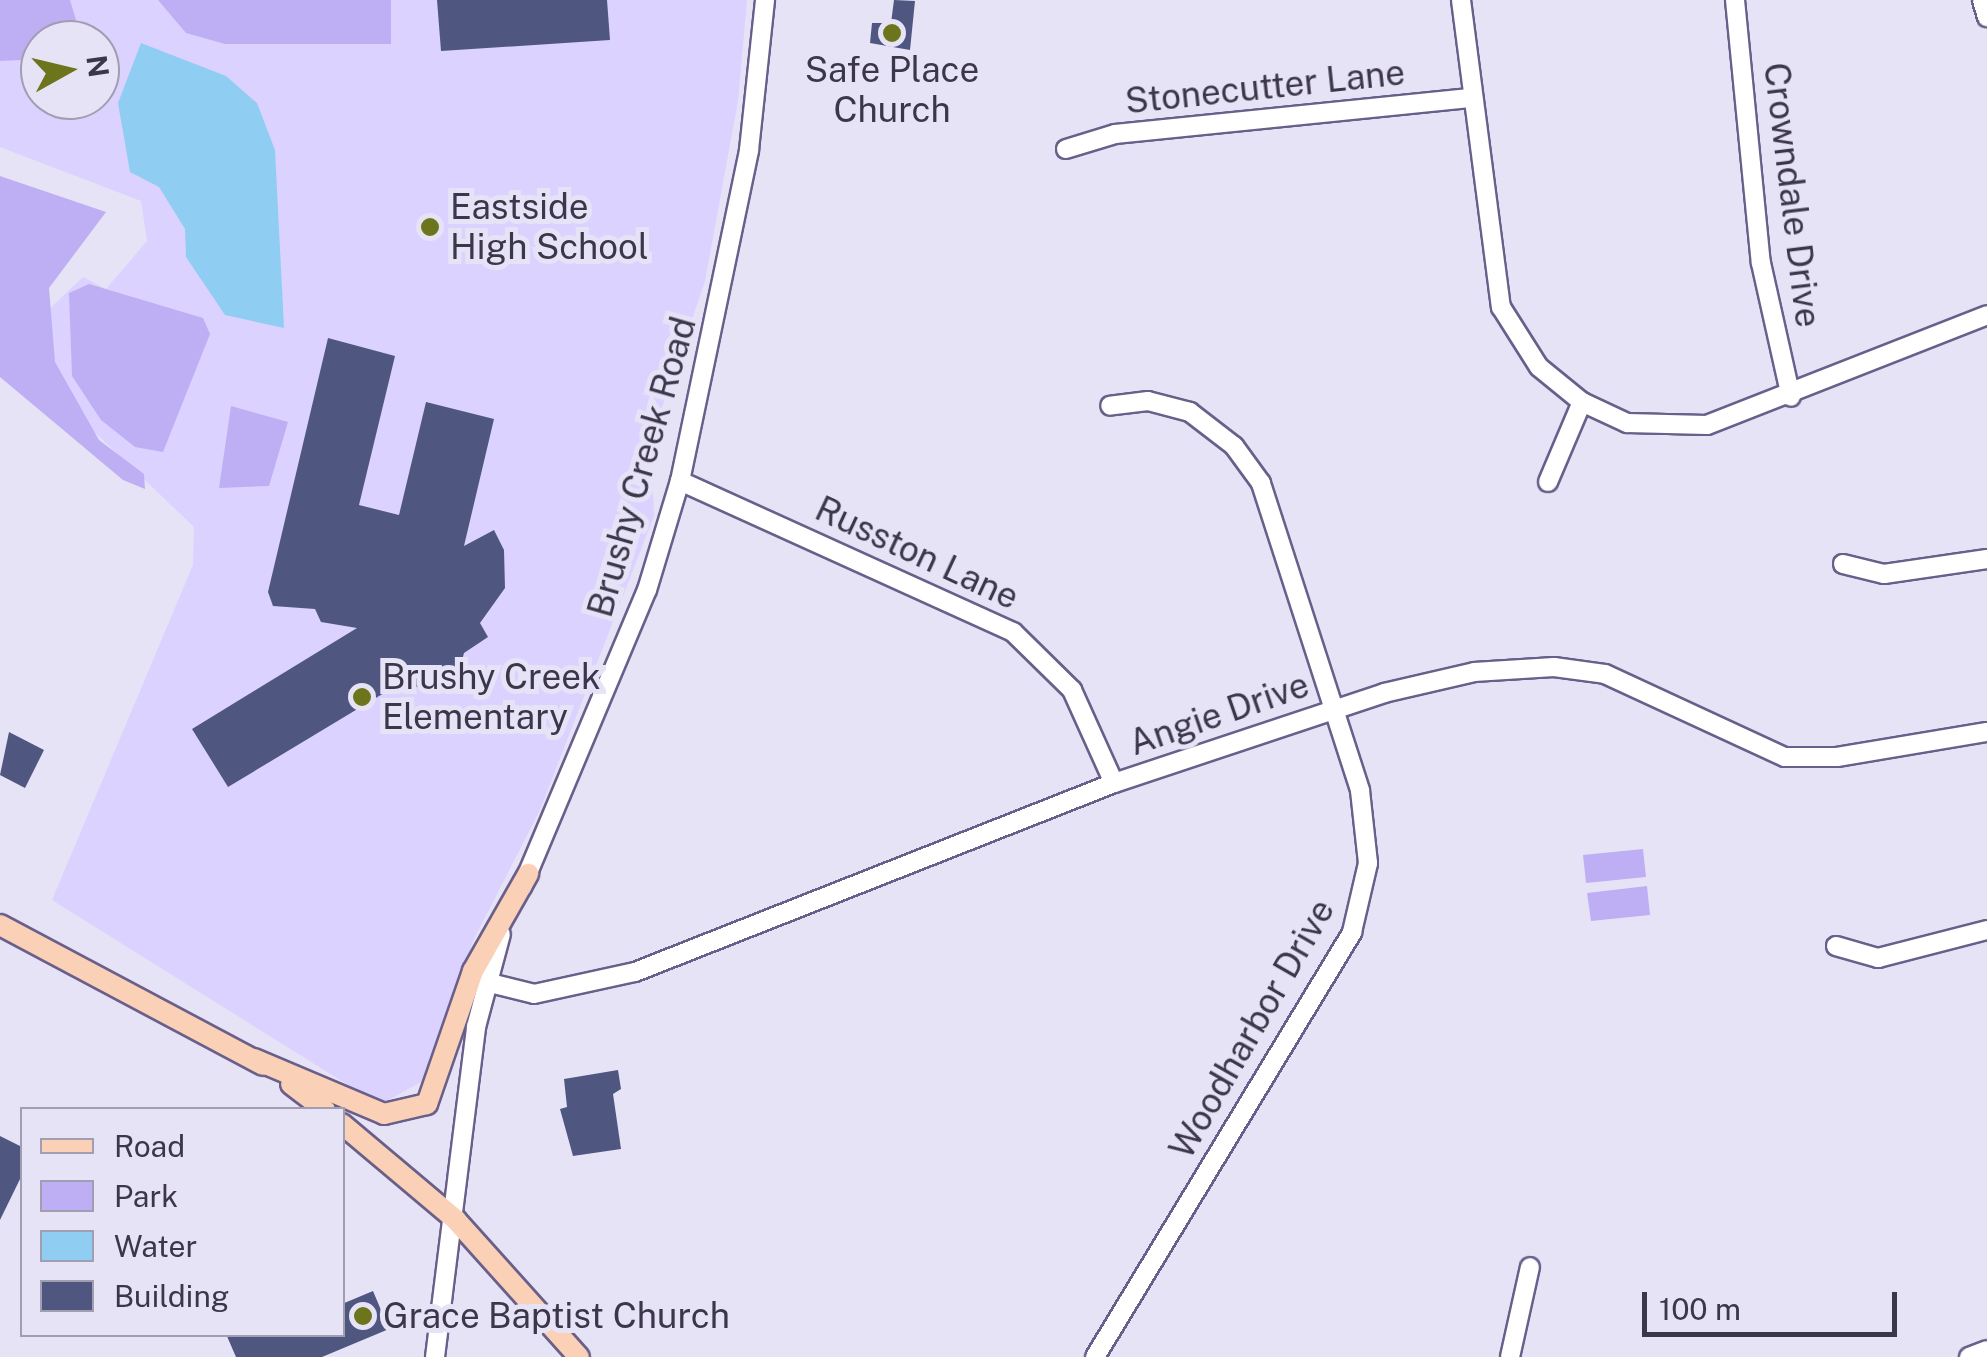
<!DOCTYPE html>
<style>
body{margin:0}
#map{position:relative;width:1987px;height:1357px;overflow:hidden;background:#e7e3f7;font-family:"Public Sans",sans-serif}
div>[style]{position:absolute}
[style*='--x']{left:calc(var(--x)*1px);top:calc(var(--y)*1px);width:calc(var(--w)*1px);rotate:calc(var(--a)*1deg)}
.built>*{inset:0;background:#dbd2ff}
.green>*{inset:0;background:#beaff4}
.water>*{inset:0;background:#8fcef2}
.building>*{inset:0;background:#4f5780}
.roads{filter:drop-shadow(2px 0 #695f8a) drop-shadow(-2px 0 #695f8a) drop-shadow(0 2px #695f8a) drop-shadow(0 -2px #695f8a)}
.minor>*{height:18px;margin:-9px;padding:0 9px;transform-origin:9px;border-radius:9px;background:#fff}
.major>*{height:20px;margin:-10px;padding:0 10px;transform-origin:10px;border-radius:10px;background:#fad1b7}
.dots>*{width:28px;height:28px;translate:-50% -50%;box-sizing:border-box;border:5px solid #e7e3f7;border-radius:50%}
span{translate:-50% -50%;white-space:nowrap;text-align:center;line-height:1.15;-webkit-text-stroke:10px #e7e3f7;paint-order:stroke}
.poi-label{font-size:35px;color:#3b364a}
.left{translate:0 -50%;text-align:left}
.street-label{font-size:35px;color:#3b364a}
.legend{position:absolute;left:20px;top:1107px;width:325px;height:230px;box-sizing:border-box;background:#e7e3f7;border:2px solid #a29eb2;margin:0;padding:12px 18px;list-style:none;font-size:30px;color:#3b364a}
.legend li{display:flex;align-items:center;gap:20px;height:50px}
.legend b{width:50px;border:2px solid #a29eb2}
.north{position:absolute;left:20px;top:20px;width:100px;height:100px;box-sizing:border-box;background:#e7e3f7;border:2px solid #a29eb2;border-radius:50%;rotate:82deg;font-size:28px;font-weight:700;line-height:40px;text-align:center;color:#3b364a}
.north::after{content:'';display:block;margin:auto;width:35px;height:45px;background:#6c741c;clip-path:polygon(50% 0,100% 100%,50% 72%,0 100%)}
.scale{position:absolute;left:1642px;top:1292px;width:255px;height:45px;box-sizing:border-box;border:5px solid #3b364a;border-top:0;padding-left:12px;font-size:30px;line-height:35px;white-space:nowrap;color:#3b364a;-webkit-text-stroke:8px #e7e3f7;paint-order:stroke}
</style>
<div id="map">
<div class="built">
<div style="clip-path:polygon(evenodd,0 0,747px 0,738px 101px,705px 281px,651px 440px,654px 516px,540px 810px,473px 941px,435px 1074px,380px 1105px,52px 900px,193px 565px,194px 527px,62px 401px,45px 313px,83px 277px,106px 289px,147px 241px,141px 201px,0 147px,0 0,40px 40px,100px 40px,100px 100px,40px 100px,40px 40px)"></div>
</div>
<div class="green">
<div style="clip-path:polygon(0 0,70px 0,82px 40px,40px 40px,40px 59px,0 61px)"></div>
<div style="clip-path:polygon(158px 0,391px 0,391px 44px,225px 44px,186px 33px)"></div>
<div style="clip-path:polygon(0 176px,106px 212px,49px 288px,55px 362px,99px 440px,144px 474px,145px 489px,123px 480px,0 377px)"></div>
<div style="clip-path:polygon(89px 284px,203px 318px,210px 334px,163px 452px,135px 447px,101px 420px,72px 376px,69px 293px)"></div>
<div style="clip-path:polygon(231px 406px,288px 422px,269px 486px,219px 488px)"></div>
<div style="clip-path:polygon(1643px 849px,1646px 877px,1586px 883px,1583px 855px)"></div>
<div style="clip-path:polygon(1647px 886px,1650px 915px,1591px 921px,1587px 893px)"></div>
</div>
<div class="water">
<div style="clip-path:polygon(141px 43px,226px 76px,257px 103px,275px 150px,284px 328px,225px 315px,186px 257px,185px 229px,159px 187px,130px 172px,118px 103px)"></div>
</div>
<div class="building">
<div style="clip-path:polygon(437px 0,607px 0,610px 40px,441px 51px)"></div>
<div style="clip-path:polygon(894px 0,915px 1px,910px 50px,870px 43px,872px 23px,891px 23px)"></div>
<div style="clip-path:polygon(328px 338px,395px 356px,359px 505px,399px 515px,426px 402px,494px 419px,464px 546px,494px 530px,504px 550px,505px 588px,480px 623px,488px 637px,464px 653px,459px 672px,426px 691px,404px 681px,228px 787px,192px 729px,357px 628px,321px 622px,315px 609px,273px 606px,268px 592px)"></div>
<div style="clip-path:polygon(9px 732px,44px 750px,25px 788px,0 775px)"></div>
<div style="clip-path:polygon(618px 1070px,621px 1089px,613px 1094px,621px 1149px,573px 1156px,560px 1109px,567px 1107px,564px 1079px)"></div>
<div style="clip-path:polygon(0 1136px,22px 1147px,22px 1175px,0 1220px)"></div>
<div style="clip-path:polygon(373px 1291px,389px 1329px,322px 1357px,236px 1357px,226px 1334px,342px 1334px,342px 1304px)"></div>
</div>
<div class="roads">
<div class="minor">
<div style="--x:1461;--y:0;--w:310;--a:82.6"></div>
<div style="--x:1501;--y:307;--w:71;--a:57.7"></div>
<div style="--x:1539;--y:367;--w:55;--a:39.1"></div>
<div style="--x:1582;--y:402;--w:50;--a:25"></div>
<div style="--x:1627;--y:423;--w:80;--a:1.4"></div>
<div style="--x:1707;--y:425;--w:301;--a:-21.4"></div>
<div style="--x:1735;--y:0;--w:264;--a:84.4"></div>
<div style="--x:1761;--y:263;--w:137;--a:77.4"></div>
<div style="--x:1982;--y:0;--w:18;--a:74"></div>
<div style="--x:1066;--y:149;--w:51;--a:-17"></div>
<div style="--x:1115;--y:134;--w:359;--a:-5.8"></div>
<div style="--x:680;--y:481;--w:366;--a:24.4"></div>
<div style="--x:1013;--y:632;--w:83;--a:44.5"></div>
<div style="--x:1072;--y:690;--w:102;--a:65.7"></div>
<div style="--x:1548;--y:482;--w:87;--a:-67"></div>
<div style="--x:1843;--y:564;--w:42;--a:13.7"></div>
<div style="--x:1884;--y:574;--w:104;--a:-8.3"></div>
<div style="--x:522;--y:887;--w:322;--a:-67.2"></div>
<div style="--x:647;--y:590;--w:114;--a:-73.2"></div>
<div style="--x:680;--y:481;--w:338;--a:-78.2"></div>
<div style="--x:749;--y:150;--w:151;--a:-83.9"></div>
<div style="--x:1836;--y:946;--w:44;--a:15.9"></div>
<div style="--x:1878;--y:958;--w:113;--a:-14.4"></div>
<div style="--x:486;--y:982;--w:49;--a:14"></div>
<div style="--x:534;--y:994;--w:103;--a:-12.3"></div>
<div style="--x:635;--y:972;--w:515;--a:-21.53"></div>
<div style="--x:1114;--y:783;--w:285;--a:-18.4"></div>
<div style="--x:1384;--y:693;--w:92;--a:-13.1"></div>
<div style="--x:1474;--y:672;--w:80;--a:-3.6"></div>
<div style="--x:1554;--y:667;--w:51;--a:7.8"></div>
<div style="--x:1605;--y:674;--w:198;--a:24.8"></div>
<div style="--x:1785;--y:757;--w:52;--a:0"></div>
<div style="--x:1837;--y:757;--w:152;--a:-9.5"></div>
<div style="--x:435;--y:1357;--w:333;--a:-82.9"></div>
<div style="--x:476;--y:1027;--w:96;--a:-75"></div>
<div style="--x:1095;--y:1357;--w:497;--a:-58.8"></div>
<div style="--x:1352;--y:932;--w:71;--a:-76.9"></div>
<div style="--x:1368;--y:863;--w:73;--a:-96.3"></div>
<div style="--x:1360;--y:790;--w:323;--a:-107.9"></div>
<div style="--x:1261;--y:483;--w:46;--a:-126.1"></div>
<div style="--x:1234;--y:446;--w:56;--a:-142.3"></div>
<div style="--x:1190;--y:412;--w:43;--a:-165.3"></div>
<div style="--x:1148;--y:401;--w:38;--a:173"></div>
<div style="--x:1510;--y:1357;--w:92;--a:-77.5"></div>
<div style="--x:1969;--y:1357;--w:19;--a:-21"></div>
</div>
<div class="major">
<div style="--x:0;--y:925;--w:298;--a:28"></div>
<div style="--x:254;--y:1059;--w:141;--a:22.9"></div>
<div style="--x:384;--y:1114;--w:44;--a:-13.1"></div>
<div style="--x:427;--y:1104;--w:141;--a:-70.9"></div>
<div style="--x:473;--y:971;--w:112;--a:-60.4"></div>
<div style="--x:291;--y:1084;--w:43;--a:37.4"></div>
<div style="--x:342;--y:1124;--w:149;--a:40.1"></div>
<div style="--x:456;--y:1220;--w:184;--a:48.1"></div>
</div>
</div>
<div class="dots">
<div style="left:892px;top:33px;background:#6c741c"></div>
<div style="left:430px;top:227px;background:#6c741c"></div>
<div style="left:362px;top:697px;background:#6c741c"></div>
<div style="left:363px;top:1316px;background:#6c741c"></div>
</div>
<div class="poi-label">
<span style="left:892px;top:90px">Safe Place<br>Church</span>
<span class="left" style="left:450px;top:227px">Eastside<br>High School</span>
<span class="left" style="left:382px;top:697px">Brushy Creek<br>Elementary</span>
<span class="left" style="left:383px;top:1316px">Grace Baptist Church</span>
</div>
<div class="street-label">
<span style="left:1265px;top:87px;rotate:-6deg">Stonecutter Lane</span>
<span style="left:1792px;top:195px;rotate:83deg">Crowndale Drive</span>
<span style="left:642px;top:467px;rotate:-74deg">Brushy Creek Road</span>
<span style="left:917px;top:553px;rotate:25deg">Russton Lane</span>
<span style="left:1219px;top:714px;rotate:-19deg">Angie Drive</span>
<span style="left:1252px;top:1029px;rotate:-60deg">Woodharbor Drive</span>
</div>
<ul class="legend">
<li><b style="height:12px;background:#fad1b7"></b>Road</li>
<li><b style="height:28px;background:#beaff4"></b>Park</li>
<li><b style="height:28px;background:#8fcef2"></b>Water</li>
<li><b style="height:28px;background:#4f5780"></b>Building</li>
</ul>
<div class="north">N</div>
<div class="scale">100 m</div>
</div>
